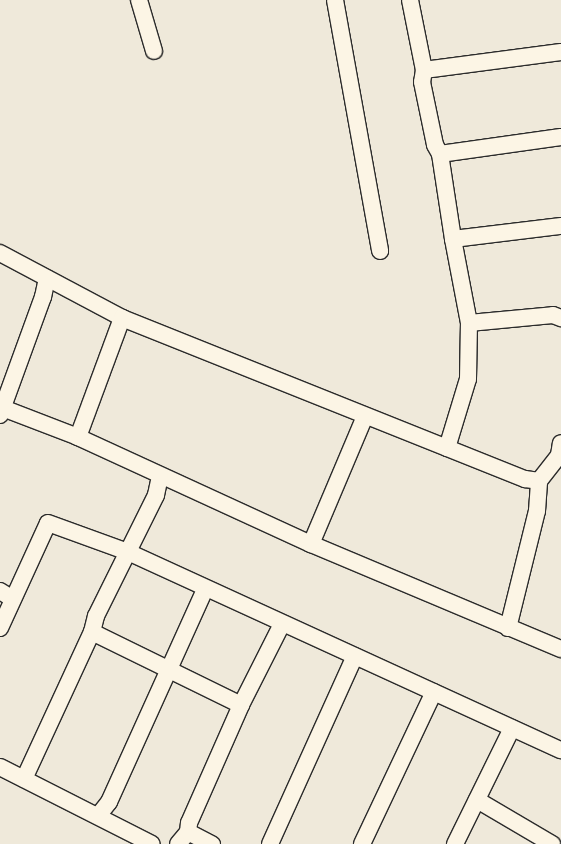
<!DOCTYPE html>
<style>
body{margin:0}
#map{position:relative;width:561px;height:844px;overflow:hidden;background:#efe9da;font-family:Dekko,sans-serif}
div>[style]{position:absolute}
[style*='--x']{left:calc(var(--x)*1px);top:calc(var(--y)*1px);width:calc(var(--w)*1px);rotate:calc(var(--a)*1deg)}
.roads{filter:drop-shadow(1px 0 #2b2b2b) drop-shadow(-1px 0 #2b2b2b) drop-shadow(0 1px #2b2b2b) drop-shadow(0 -1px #2b2b2b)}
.street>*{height:16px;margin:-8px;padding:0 8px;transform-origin:8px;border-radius:8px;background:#fcf5e5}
span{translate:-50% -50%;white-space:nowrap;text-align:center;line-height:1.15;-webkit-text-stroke:3px #fcf5e5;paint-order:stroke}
</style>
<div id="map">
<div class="roads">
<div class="street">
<div style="--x:139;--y:0;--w:53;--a:73.6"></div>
<div style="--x:335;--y:0;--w:255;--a:79.8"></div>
<div style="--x:410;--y:0;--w:71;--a:78.7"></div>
<div style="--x:424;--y:70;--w:12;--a:99"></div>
<div style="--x:422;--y:82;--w:64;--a:78.3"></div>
<div style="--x:435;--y:145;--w:10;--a:61"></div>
<div style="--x:440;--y:154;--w:86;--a:81.3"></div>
<div style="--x:424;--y:70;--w:138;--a:-7.5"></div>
<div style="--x:440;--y:154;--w:122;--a:-8"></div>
<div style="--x:0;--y:253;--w:138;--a:28"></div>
<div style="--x:122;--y:318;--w:434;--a:21.8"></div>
<div style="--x:525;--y:479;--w:14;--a:8"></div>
<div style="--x:469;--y:323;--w:84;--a:-5.4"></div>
<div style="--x:553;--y:315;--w:9;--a:21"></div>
<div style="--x:0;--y:407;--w:84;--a:21"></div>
<div style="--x:78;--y:437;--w:256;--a:24.7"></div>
<div style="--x:311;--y:544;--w:271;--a:22.8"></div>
<div style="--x:0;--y:415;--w:126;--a:-70"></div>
<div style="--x:43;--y:297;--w:19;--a:-78"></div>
<div style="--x:78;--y:437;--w:127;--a:-69.7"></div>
<div style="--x:447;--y:448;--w:72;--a:-73.1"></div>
<div style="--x:468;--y:379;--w:56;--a:-89"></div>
<div style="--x:469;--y:323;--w:86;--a:-100.8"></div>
<div style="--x:453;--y:239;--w:109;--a:-6.9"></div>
<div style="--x:311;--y:544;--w:139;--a:-67.1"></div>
<div style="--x:0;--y:591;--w:15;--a:32"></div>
<div style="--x:0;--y:628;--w:115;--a:-65.4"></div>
<div style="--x:48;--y:523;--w:85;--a:19.9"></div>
<div style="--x:128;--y:552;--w:476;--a:24.6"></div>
<div style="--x:508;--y:628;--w:121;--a:-76.1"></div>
<div style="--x:537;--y:511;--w:30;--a:-86"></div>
<div style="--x:539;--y:481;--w:33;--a:-52"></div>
<div style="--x:559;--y:455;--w:12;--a:-81"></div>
<div style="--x:92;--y:632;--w:166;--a:26.1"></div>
<div style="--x:0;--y:767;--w:170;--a:26.9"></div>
<div style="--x:24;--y:779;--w:162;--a:-65.2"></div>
<div style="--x:92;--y:632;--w:16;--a:-76"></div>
<div style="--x:96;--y:616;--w:135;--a:-63.6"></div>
<div style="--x:156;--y:495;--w:19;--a:-78"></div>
<div style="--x:477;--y:800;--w:87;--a:30.4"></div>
<div style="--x:98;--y:816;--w:18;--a:-52"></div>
<div style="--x:109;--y:802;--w:234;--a:-65.7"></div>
<div style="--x:188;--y:832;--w:27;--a:27"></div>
<div style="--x:178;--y:844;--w:16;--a:-50"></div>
<div style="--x:188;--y:832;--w:9;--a:-84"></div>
<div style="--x:189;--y:823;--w:129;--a:-66.2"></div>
<div style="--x:241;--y:705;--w:91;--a:-63.2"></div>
<div style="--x:270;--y:844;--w:206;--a:-65.7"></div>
<div style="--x:362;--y:844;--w:168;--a:-64.7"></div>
<div style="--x:455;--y:844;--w:129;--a:-63.8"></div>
</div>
</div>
</div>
